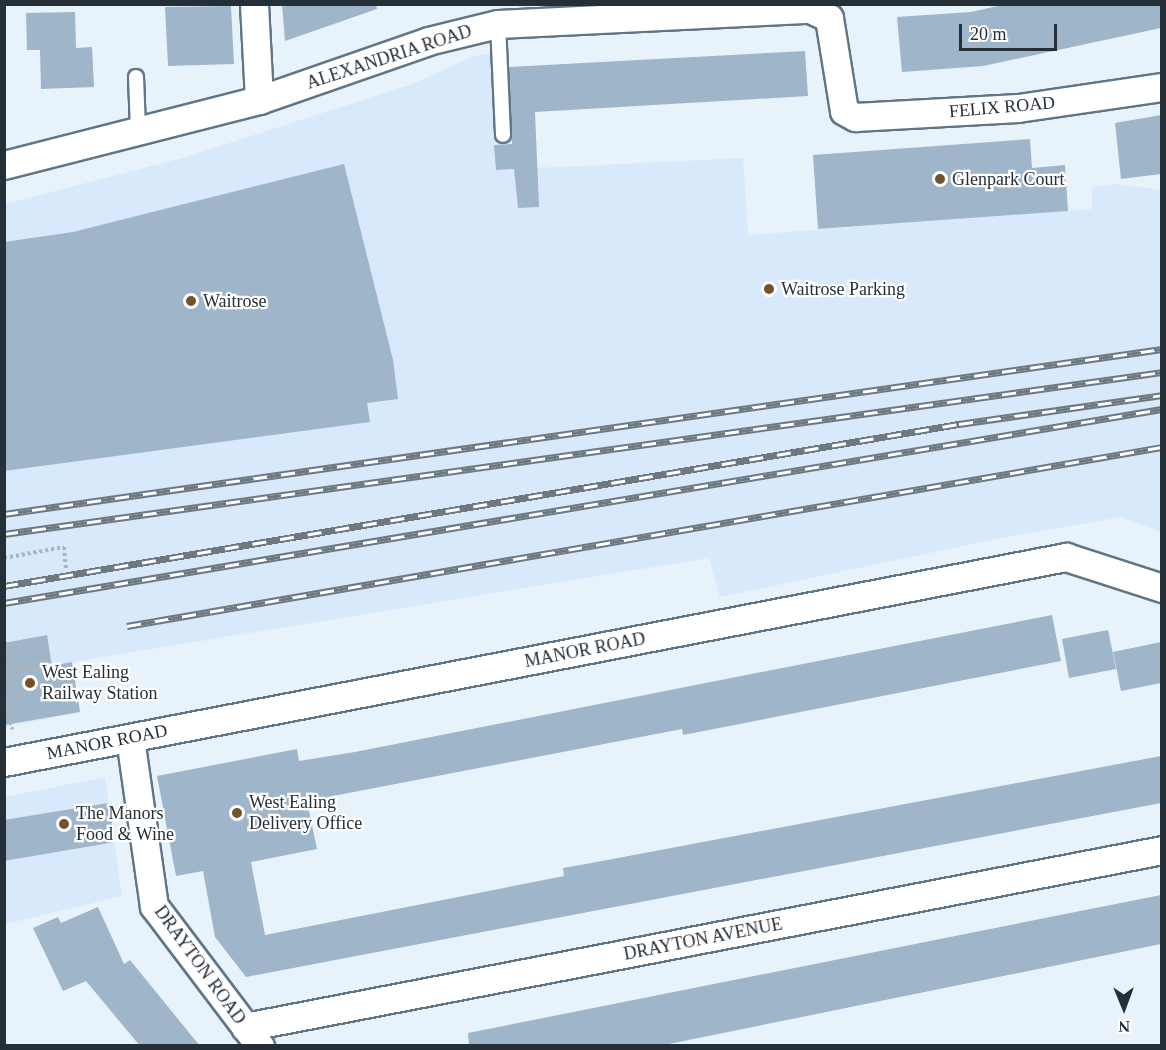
<!DOCTYPE html>
<style>
body{margin:0}
#map{position:relative;width:1166px;height:1050px;overflow:hidden;background:#e8f2fb;font-family:"Times New Roman",serif}
div>[style]{position:absolute}
[style*='--x']{left:calc(var(--x)*1px);top:calc(var(--y)*1px);width:calc(var(--w)*1px);rotate:calc(var(--a)*1deg)}
.built>*{inset:0;background:#d7e9fa}
.building>*{inset:0;background:#9eb5ca}
.path>*{height:4px;margin-top:-2px;transform-origin:0;background:repeating-linear-gradient(90deg,#abb5be 0 3px,transparent 0 6px)}
.roads{filter:drop-shadow(2px 0 #607588) drop-shadow(-2px 0 #607588) drop-shadow(0 2px #607588) drop-shadow(0 -2px #607588)}
.service>*{height:14px;margin:-7px;padding:0 7px;transform-origin:7px;border-radius:7px;background:#fff}
.minor>*{height:27px;margin:-13.5px;padding:0 13.5px;transform-origin:13.5px;border-radius:13.5px;background:#fff}
.rail>*{height:7px;margin-top:-3.5px;transform-origin:0;background:repeating-linear-gradient(90deg,#fff 0 14px,#6e7880 0 28px);box-sizing:border-box;border-block:2px solid #6e7880}
.dots>*{width:16px;height:16px;translate:-50% -50%;box-sizing:border-box;border:3px solid #fff;border-radius:50%}
span{translate:-50% -50%;white-space:nowrap;text-align:center;line-height:1.15;-webkit-text-stroke:4.5px #fff;paint-order:stroke}
.street-label{font-size:18px;color:#252f37}
.poi-label{font-size:18px;color:#252f37}
.left{translate:0 -50%;text-align:left}
.frame{position:absolute;inset:0;border:6px solid #252f37;pointer-events:none}
.north{position:absolute;left:1094px;top:978px;width:60px;height:60px;-webkit-text-stroke:4px #fff;paint-order:stroke;rotate:179deg;font-size:16px;font-weight:700;line-height:24px;text-align:center;color:#252f37}
.north::after{content:'';display:block;margin:auto;width:21px;height:27px;background:#252f37;clip-path:polygon(50% 0,100% 100%,50% 72%,0 100%)}
.scale{position:absolute;left:959px;top:24px;width:98px;height:27px;box-sizing:border-box;border:3px solid #252f37;border-top:0;padding-left:8px;font-size:18px;line-height:21px;white-space:nowrap;color:#252f37;-webkit-text-stroke:4px #fff;paint-order:stroke}
</style>
<div id="map">
<div class="built">
<div style="clip-path:polygon(491px 53px,496px 170px,743px 158px,748px 235px,1092px 209px,1092px 187px,1116px 184px,1161px 190px,1161px 532px,1121px 517px,996px 539px,720px 597px,709px 558px,72px 662px,80px 712px,5px 727px,5px 204px,186px 157px,415px 83px,474px 56px)"></div>
<div style="clip-path:polygon(105px 777px,122px 896px,5px 924px,4px 797px)"></div>
</div>
<div class="building">
<div style="clip-path:polygon(282px 4px,376px 4px,377px 9px,285px 41px)"></div>
<div style="clip-path:polygon(1007px 4px,1161px 4px,1161px 28px,983px 66px,902px 72px,897px 17px,971px 12px)"></div>
<div style="clip-path:polygon(231px 6px,234px 64px,168px 66px,165px 7px)"></div>
<div style="clip-path:polygon(75px 12px,76px 48px,92px 47px,94px 87px,41px 89px,40px 50px,27px 50px,26px 13px)"></div>
<div style="clip-path:polygon(805px 51px,808px 96px,535px 112px,539px 207px,518px 208px,514px 169px,496px 170px,494px 145px,512px 144px,509px 67px)"></div>
<div style="clip-path:polygon(1161px 115px,1161px 174px,1121px 179px,1115px 123px)"></div>
<div style="clip-path:polygon(1030px 139px,1032px 168px,1065px 165px,1068px 211px,818px 229px,813px 155px)"></div>
<div style="clip-path:polygon(344px 164px,393px 360px,398px 399px,367px 403px,370px 422px,4px 471px,4px 242px,73px 232px)"></div>
<div style="clip-path:polygon(1052px 615px,1061px 661px,683px 735px,682px 729px,307px 801px,317px 849px,251px 862px,265px 935px,564px 876px,563px 868px,586px 864px,1161px 756px,1161px 803px,246px 977px,215px 937px,203px 871px,176px 876px,157px 776px,297px 749px,299px 761px,355px 752px)"></div>
<div style="clip-path:polygon(1108px 630px,1116px 669px,1069px 678px,1062px 639px)"></div>
<div style="clip-path:polygon(47px 635px,52px 666px,72px 662px,80px 712px,4px 725px,4px 643px)"></div>
<div style="clip-path:polygon(1161px 642px,1161px 683px,1121px 691px,1113px 652px)"></div>
<div style="clip-path:polygon(108px 803px,115px 842px,4px 861px,4px 820px)"></div>
<div style="clip-path:polygon(1161px 895px,1161px 944px,659px 1046px,469px 1046px,468px 1033px)"></div>
<div style="clip-path:polygon(98px 907px,124px 964px,130px 960px,200px 1046px,140px 1046px,86px 981px,63px 991px,33px 928px,58px 917px,61px 923px)"></div>
</div>
<div class="path">
<div style="--x:4;--y:558;--w:61;--a:-10.4"></div>
<div style="--x:64;--y:547;--w:22;--a:85"></div>
<div style="--x:7;--y:642;--w:10;--a:84"></div>
<div style="--x:8;--y:652;--w:41;--a:-9.9"></div>
<div style="--x:26;--y:649;--w:21;--a:79"></div>
<div style="--x:30;--y:670;--w:7;--a:-8"></div>
<div style="--x:4;--y:667;--w:43;--a:-9.5"></div>
<div style="--x:46;--y:660;--w:9;--a:84"></div>
<div style="--x:47;--y:669;--w:26;--a:180"></div>
<div style="--x:21;--y:669;--w:7;--a:82"></div>
<div style="--x:4;--y:674;--w:8;--a:-14"></div>
<div style="--x:12;--y:672;--w:20;--a:-101"></div>
<div style="--x:4;--y:680;--w:18;--a:-13"></div>
<div style="--x:22;--y:676;--w:18;--a:81"></div>
<div style="--x:25;--y:694;--w:19;--a:168"></div>
<div style="--x:6;--y:698;--w:32;--a:79"></div>
</div>
<div class="roads">
<div class="service">
<div style="--x:498;--y:24;--w:111;--a:87.4"></div>
<div style="--x:136;--y:77;--w:53;--a:87.8"></div>
</div>
<div class="minor">
<div style="--x:254;--y:4;--w:96;--a:87"></div>
<div style="--x:4;--y:165;--w:263;--a:-14.3"></div>
<div style="--x:259;--y:100;--w:179;--a:-19.2"></div>
<div style="--x:428;--y:41;--w:72;--a:-13.7"></div>
<div style="--x:498;--y:24;--w:312;--a:-2.8"></div>
<div style="--x:810;--y:9;--w:21;--a:25"></div>
<div style="--x:829;--y:18;--w:94;--a:80.8"></div>
<div style="--x:844;--y:111;--w:13;--a:29"></div>
<div style="--x:855;--y:117;--w:163;--a:-3.2"></div>
<div style="--x:1018;--y:108;--w:146;--a:-8.3"></div>
<div style="--x:130;--y:738;--w:170;--a:81.9"></div>
<div style="--x:154;--y:906;--w:176;--a:52.9"></div>
<div style="--x:4;--y:762;--w:1082;--a:-10.93"></div>
<div style="--x:1066;--y:557;--w:101;--a:17.9"></div>
<div style="--x:245;--y:1027;--w:934;--a:-10.92"></div>
</div>
</div>
<div class="rail">
<div style="--x:4;--y:514;--w:1170;--a:-8.11"></div>
<div style="--x:4;--y:534;--w:1169;--a:-7.96"></div>
<div style="--x:4;--y:586;--w:969;--a:-9.63"></div>
<div style="--x:959;--y:424;--w:205;--a:-8.1"></div>
<div style="--x:4;--y:603;--w:1174;--a:-9.51"></div>
<div style="--x:127;--y:626;--w:1050;--a:-9.81"></div>
</div>
<div class="dots">
<div style="left:940px;top:179px;background:#75522b"></div>
<div style="left:769px;top:289px;background:#75522b"></div>
<div style="left:191px;top:301px;background:#75522b"></div>
<div style="left:30px;top:683px;background:#75522b"></div>
<div style="left:237px;top:813px;background:#75522b"></div>
<div style="left:64px;top:824px;background:#75522b"></div>
</div>
<div class="street-label">
<span style="left:389px;top:57px;rotate:-18deg">ALEXANDRIA ROAD</span>
<span style="left:1002px;top:107px;rotate:-5deg">FELIX ROAD</span>
<span style="left:585px;top:650px;rotate:-11deg">MANOR ROAD</span>
<span style="left:107px;top:742px;rotate:-11deg">MANOR ROAD</span>
<span style="left:703px;top:939px;rotate:-11deg">DRAYTON AVENUE</span>
<span style="left:200px;top:965px;rotate:54deg">DRAYTON ROAD</span>
</div>
<div class="poi-label">
<span class="left" style="left:952px;top:179px">Glenpark Court</span>
<span class="left" style="left:781px;top:289px">Waitrose Parking</span>
<span class="left" style="left:203px;top:301px">Waitrose</span>
<span class="left" style="left:42px;top:683px">West Ealing<br>Railway Station</span>
<span class="left" style="left:249px;top:813px">West Ealing<br>Delivery Office</span>
<span class="left" style="left:76px;top:824px">The Manors<br>Food &amp; Wine</span>
</div>
<div class="frame"></div>
<div class="north">N</div>
<div class="scale">20 m</div>
</div>
